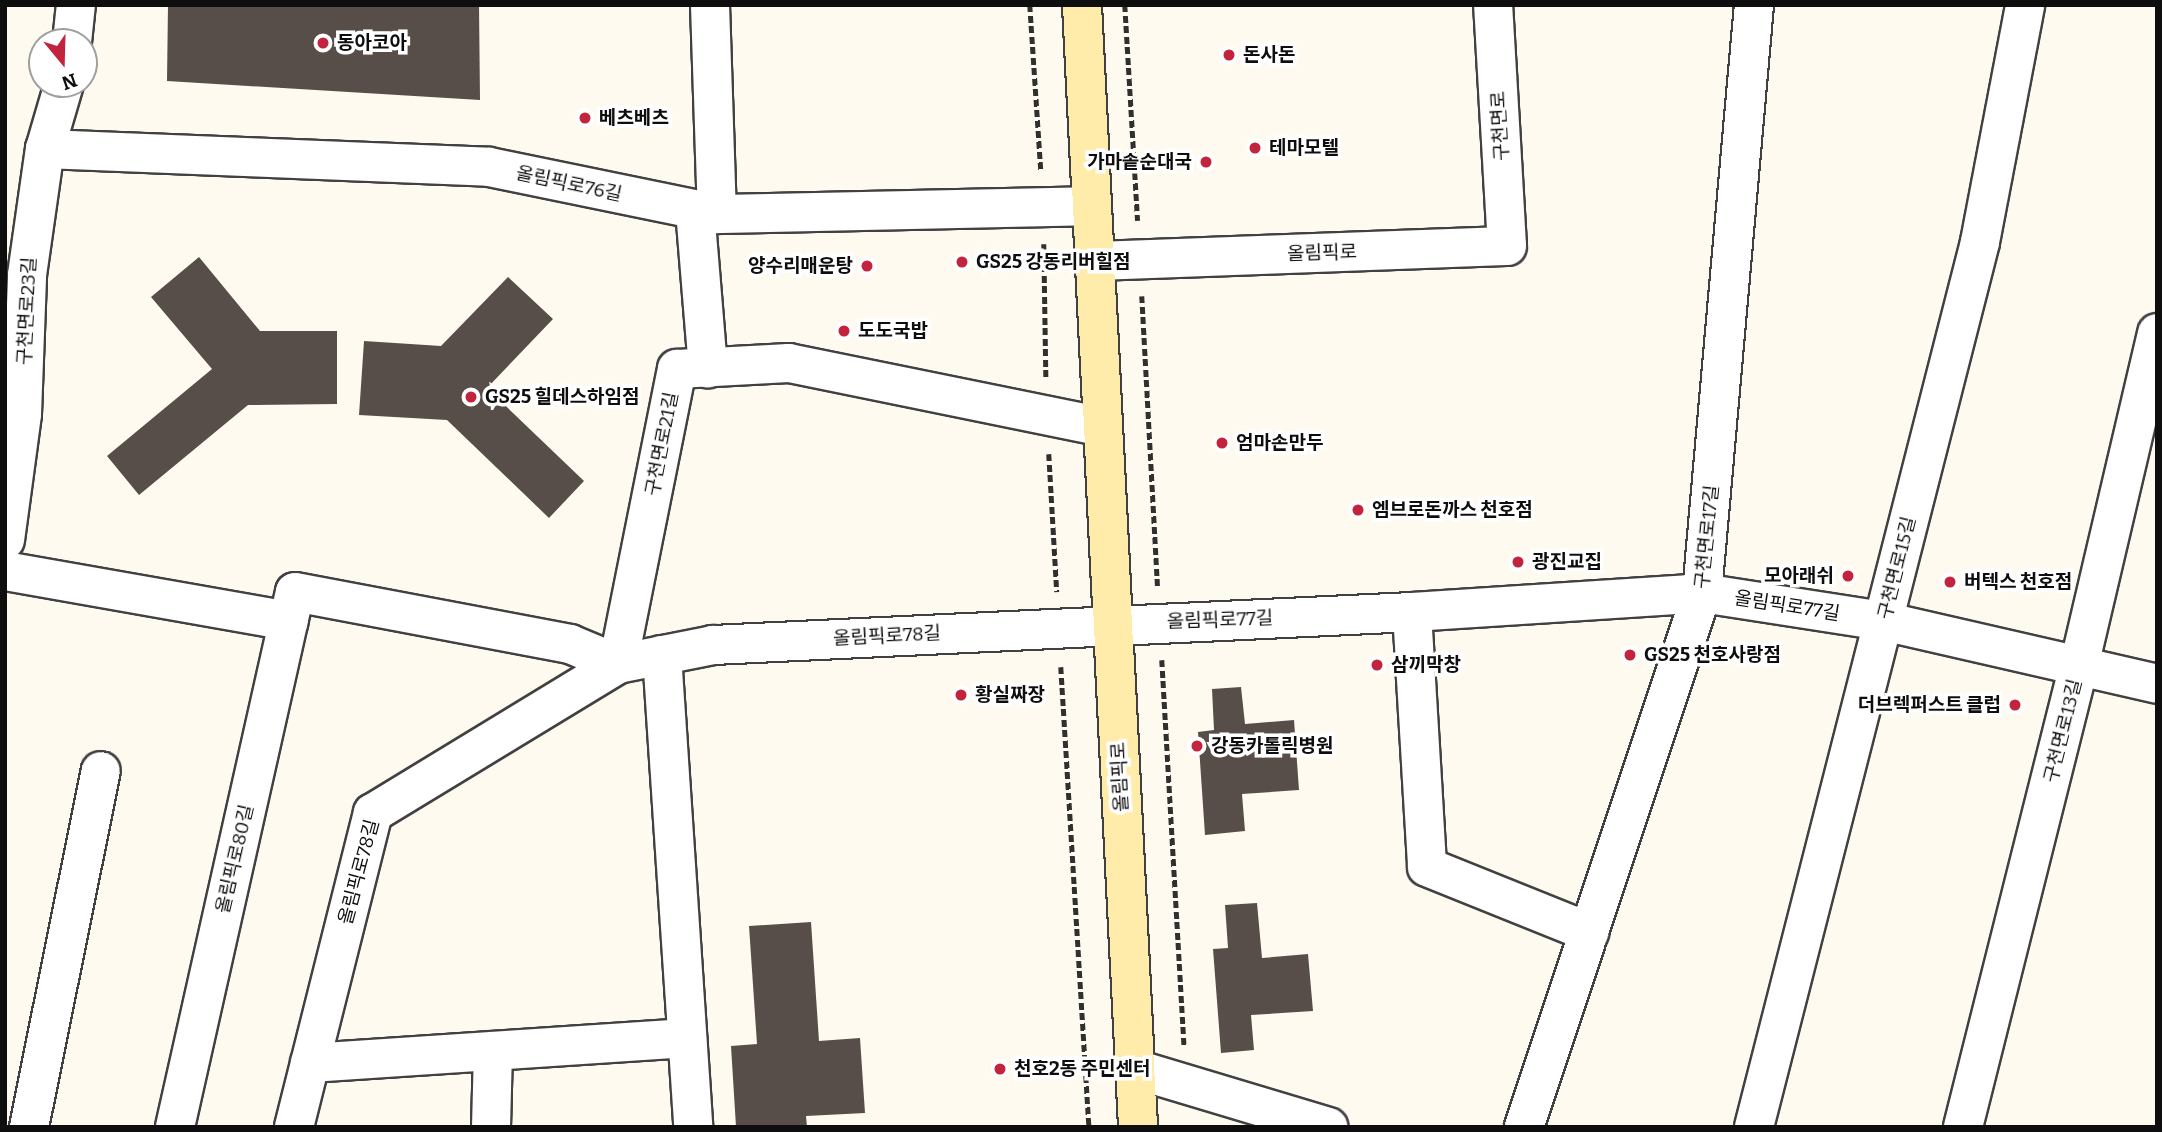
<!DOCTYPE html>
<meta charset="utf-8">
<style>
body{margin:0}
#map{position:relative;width:2162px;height:1132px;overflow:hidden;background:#fffaef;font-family:Bitter,"Noto Sans KR",serif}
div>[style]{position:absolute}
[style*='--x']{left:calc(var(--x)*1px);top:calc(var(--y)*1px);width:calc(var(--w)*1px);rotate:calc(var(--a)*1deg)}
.building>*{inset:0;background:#574e4a}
.path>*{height:4.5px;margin-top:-2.25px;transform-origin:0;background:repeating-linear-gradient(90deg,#303030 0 7px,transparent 0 10.5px)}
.roads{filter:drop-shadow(2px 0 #414141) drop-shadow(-2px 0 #414141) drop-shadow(0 2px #414141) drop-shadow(0 -2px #414141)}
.street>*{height:38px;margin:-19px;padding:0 19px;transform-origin:19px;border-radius:19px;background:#fff}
.secondary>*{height:38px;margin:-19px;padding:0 19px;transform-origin:19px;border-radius:19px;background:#ffecaa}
.dots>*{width:19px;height:19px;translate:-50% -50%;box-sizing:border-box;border:4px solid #fff;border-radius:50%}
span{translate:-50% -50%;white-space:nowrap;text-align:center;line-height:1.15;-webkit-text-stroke:7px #fff;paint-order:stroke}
.poi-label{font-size:19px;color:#0e0e0e;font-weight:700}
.left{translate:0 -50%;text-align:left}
.right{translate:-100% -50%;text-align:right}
.street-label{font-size:19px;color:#0e0e0e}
.frame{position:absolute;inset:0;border:7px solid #0e0e0e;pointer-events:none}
.north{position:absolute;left:28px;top:28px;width:70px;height:70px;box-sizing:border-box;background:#fff;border:2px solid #9f9f9f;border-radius:50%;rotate:161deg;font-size:19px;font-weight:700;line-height:28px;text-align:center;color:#0e0e0e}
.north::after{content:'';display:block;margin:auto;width:24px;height:32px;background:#c2233d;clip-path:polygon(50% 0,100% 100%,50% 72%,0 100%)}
</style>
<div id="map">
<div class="building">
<div style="clip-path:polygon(168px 5px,479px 5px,480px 100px,167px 81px)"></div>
<div style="clip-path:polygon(199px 257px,260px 331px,337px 331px,337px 404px,248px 405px,139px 495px,107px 456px,212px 369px,151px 297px)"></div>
<div style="clip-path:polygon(508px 277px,553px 319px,487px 388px,584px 481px,549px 518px,447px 420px,359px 415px,364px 341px,441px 346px)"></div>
<div style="clip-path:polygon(1241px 687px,1245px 724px,1294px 720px,1299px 790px,1242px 794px,1245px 831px,1205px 835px,1198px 732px,1214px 730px,1212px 689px)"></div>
<div style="clip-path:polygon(1257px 903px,1262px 958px,1308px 954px,1313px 1011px,1251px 1015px,1254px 1050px,1221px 1053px,1213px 949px,1228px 948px,1225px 905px)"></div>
<div style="clip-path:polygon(811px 922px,819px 1041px,860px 1038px,865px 1113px,806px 1116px,807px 1127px,736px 1127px,731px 1046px,757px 1044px,749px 926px)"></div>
</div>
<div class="path">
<div style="--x:1030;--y:5;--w:167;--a:86.2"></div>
<div style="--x:1125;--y:5;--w:216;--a:86.6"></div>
<div style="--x:1044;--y:244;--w:134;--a:89.1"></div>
<div style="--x:1142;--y:296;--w:292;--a:86.9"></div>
<div style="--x:1049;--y:454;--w:138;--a:86.7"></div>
<div style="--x:1162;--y:660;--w:387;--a:86.7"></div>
<div style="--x:1061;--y:667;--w:461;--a:86.5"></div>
</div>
<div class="roads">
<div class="street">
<div style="--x:710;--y:5;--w:209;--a:88.1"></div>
<div style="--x:72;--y:42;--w:37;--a:-84"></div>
<div style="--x:45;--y:149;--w:444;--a:2.3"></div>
<div style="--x:489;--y:167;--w:233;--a:11.6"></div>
<div style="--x:717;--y:214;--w:375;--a:-1.2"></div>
<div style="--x:695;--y:210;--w:159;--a:85.3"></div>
<div style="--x:1095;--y:261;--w:412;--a:-2.1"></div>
<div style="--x:1507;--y:246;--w:241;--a:-93.3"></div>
<div style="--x:5;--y:540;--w:127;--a:-82.3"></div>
<div style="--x:22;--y:414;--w:139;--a:-87.9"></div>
<div style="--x:27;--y:275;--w:127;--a:-81.9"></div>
<div style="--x:45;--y:149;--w:68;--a:-73.7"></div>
<div style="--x:5;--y:571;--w:288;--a:10"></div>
<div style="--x:1412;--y:612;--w:255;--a:86.6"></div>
<div style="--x:1427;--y:867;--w:175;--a:21.9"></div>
<div style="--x:662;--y:655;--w:473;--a:86.2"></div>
<div style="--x:310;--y:1063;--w:378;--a:-3.8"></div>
<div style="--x:1135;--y:1069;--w:202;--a:16.7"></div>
<div style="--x:29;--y:1127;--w:363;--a:-78.6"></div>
<div style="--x:175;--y:1127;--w:548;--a:-77.36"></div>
<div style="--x:295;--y:592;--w:280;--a:10.7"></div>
<div style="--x:570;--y:644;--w:52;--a:22.6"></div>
<div style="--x:618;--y:664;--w:301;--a:-78.7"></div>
<div style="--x:677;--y:369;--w:112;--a:-3.1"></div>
<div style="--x:789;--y:363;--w:320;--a:11.5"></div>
<div style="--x:294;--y:1127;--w:324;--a:-75.9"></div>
<div style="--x:373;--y:813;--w:287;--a:-31.3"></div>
<div style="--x:618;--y:664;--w:97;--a:-11.3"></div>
<div style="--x:713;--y:645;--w:700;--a:-2.7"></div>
<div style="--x:1412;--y:612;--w:291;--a:-3.7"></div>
<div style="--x:1702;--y:593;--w:183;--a:8.8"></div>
<div style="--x:1883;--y:621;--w:281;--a:12.9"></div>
<div style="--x:491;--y:1127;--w:76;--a:-88.5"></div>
<div style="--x:1524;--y:1127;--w:563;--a:-71.57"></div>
<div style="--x:1702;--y:593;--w:590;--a:-84.95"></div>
<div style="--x:1754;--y:1127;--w:913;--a:-75.67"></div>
<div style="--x:1980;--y:242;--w:241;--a:-79.2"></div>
<div style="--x:1963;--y:1127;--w:475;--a:-75.9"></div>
<div style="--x:2079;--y:666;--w:342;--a:-76.8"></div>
</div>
<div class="secondary">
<div style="--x:1082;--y:5;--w:1123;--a:87.14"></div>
</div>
</div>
<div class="dots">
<div style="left:323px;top:43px;background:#c2233d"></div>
<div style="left:1229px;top:55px;background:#c2233d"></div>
<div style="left:585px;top:118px;background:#c2233d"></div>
<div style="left:1255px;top:148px;background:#c2233d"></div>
<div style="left:1206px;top:162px;background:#c2233d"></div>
<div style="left:962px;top:262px;background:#c2233d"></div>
<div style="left:867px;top:266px;background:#c2233d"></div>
<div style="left:844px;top:331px;background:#c2233d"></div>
<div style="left:471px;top:397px;background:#c2233d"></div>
<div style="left:1222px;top:443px;background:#c2233d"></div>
<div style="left:1358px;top:510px;background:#c2233d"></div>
<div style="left:1518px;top:562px;background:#c2233d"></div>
<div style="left:1848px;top:576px;background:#c2233d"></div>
<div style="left:1950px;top:582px;background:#c2233d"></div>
<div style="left:1630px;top:655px;background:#c2233d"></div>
<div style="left:1377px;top:665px;background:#c2233d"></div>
<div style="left:961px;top:695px;background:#c2233d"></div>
<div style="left:2015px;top:705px;background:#c2233d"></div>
<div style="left:1197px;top:746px;background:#c2233d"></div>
<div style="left:1000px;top:1069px;background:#c2233d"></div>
</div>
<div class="poi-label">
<span class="left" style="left:337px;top:43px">동아코아</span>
<span class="left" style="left:1243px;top:55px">돈사돈</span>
<span class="left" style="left:599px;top:118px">베츠베츠</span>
<span class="left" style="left:1269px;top:148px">테마모텔</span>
<span class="right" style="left:1192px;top:162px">가마솥순대국</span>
<span class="left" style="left:976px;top:262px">GS25 강동리버힐점</span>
<span class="right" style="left:853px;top:266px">양수리매운탕</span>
<span class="left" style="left:858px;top:331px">도도국밥</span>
<span class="left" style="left:485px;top:397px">GS25 힐데스하임점</span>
<span class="left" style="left:1236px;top:443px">엄마손만두</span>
<span class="left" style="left:1372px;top:510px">엠브로돈까스 천호점</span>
<span class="left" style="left:1532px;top:562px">광진교집</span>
<span class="right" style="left:1834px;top:576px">모아래쉬</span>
<span class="left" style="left:1964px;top:582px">버텍스 천호점</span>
<span class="left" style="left:1644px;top:655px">GS25 천호사랑점</span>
<span class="left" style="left:1391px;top:665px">삼끼막창</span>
<span class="left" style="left:975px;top:695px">황실짜장</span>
<span class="right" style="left:2001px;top:705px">더브렉퍼스트 클럽</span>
<span class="left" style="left:1211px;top:746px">강동카톨릭병원</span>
<span class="left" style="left:1014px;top:1069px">천호2동 주민센터</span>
</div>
<div class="street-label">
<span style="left:1500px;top:126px;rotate:-93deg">구천면로</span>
<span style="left:569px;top:184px;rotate:12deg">올림픽로76길</span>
<span style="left:1322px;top:253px;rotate:-2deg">올림픽로</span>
<span style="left:27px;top:311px;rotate:-87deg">구천면로23길</span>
<span style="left:662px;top:444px;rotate:-79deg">구천면로21길</span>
<span style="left:1707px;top:537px;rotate:-84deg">구천면로17길</span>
<span style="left:1897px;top:568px;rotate:-76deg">구천면로15길</span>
<span style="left:1787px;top:606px;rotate:9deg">올림픽로77길</span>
<span style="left:1220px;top:620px;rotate:-2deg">올림픽로77길</span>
<span style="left:887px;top:636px;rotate:-3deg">올림픽로78길</span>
<span style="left:2063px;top:731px;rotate:-76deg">구천면로13길</span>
<span style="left:1120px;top:777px;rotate:-93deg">올림픽로</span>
<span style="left:235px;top:859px;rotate:-77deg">올림픽로80길</span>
<span style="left:359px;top:872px;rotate:-75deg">올림픽로78길</span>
</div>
<div class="frame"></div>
<div class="north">N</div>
</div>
